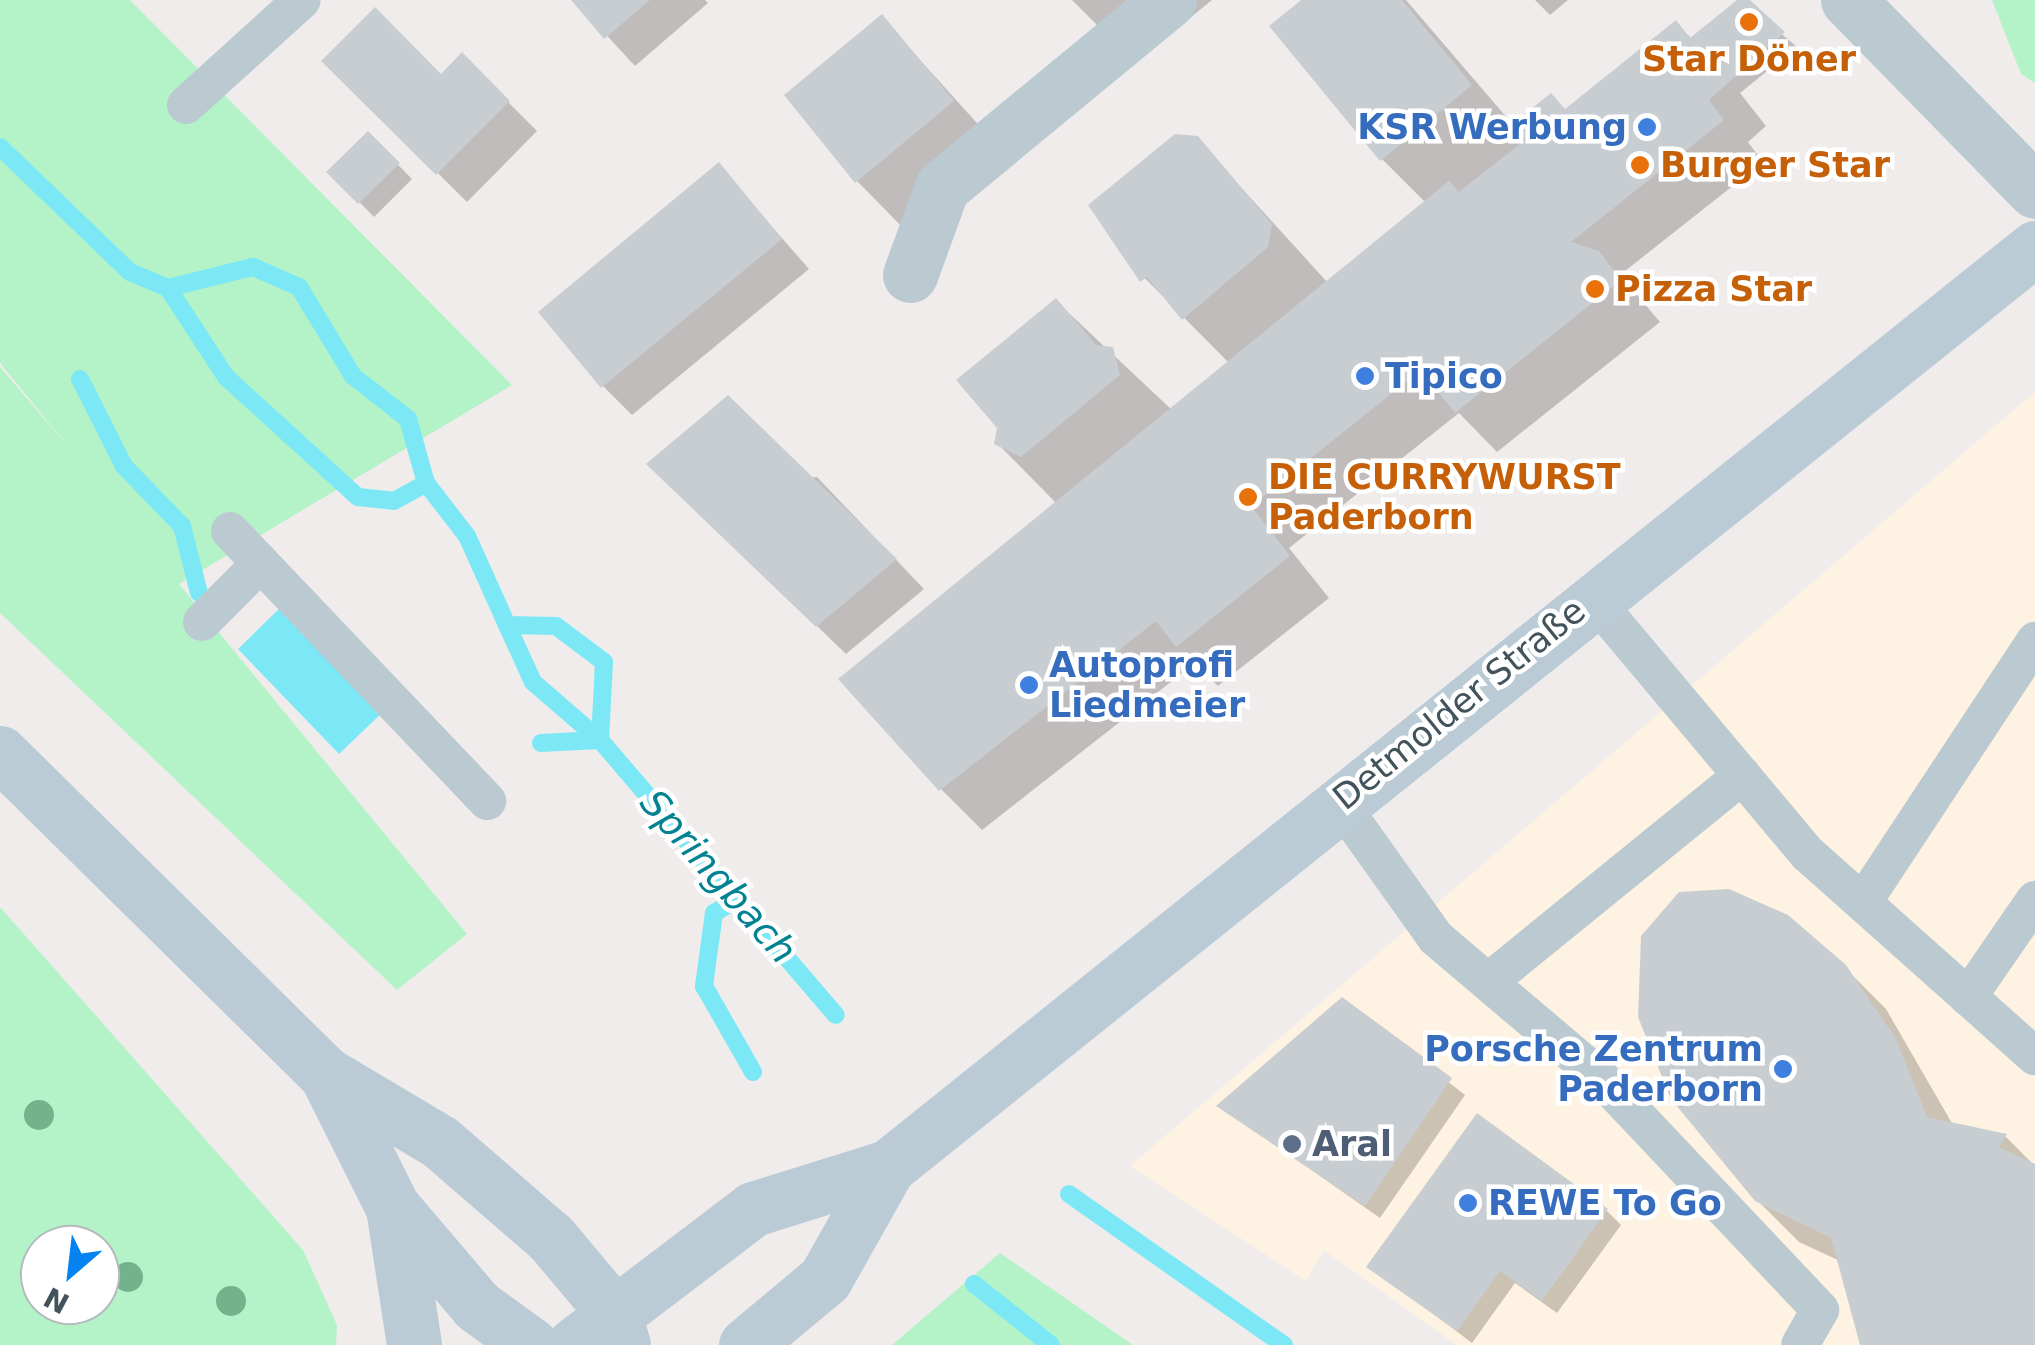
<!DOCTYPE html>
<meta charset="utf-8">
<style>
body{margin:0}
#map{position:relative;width:2035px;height:1345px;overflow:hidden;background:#f0ecec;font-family:"DejaVu Sans",sans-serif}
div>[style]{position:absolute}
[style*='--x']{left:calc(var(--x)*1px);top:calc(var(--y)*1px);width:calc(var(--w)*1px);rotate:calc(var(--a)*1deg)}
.commercial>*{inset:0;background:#fef3e2}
.green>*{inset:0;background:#b4f3c7}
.water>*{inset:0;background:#7ce8f6}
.shadow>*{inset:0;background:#0003}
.stream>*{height:18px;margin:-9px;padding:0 9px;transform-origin:9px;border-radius:9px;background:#7ce8f6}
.building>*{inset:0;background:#c8cdd2}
.lane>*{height:38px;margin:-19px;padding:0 19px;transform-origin:19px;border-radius:19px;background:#bbc9d1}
.street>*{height:55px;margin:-27.5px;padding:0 27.5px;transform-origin:27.5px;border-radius:27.5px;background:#bbc9d1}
.secondary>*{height:55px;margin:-27.5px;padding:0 27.5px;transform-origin:27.5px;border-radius:27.5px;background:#bacbd6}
.trees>*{width:30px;height:30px;margin:-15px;border-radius:50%;background:#73b38c}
.dots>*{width:28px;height:28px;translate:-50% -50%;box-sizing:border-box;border:5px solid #fff;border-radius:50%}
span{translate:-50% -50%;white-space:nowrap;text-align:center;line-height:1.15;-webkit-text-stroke:9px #fff;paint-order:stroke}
.food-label{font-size:35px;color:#c56008;font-weight:700}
.left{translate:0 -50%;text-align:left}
.shop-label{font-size:35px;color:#366cbe;font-weight:700}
.right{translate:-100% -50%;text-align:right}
.street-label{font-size:35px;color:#43535c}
.service-label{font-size:35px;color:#4e5e75;font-weight:700}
.water-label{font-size:38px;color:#038292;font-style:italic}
.north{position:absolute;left:20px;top:1225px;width:100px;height:100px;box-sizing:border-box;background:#fff;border:2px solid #b4babe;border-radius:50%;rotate:208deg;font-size:28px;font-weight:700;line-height:40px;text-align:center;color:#43535c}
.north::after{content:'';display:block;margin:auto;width:35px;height:45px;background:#0583f1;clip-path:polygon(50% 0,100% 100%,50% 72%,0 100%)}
</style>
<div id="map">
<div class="commercial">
<div style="clip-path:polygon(2035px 392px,2035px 1345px,1457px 1345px,1324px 1250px,1306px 1281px,1130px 1166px)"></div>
</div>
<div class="green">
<div style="clip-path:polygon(0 0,130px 0,512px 385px,179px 584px,467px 934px,397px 990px,0 613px,0 367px,71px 450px,0 363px)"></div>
<div style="clip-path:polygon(1992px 0,2035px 0,2035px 83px,2021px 74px)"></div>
<div style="clip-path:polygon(evenodd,0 907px,303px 1250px,337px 1325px,336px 1345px,0 1345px,0 907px,40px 1245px,100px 1245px,100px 1305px,40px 1305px,40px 1245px)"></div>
<div style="clip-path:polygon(1000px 1253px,1133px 1345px,892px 1345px)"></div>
</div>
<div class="water">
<div style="clip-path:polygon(283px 605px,385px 710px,339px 754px,238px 649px)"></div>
</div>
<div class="shadow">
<div style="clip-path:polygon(574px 0,705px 0,708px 3px,635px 66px)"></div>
<div style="clip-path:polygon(1072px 0,1212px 0,1135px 63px)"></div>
<div style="clip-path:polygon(1305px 0,1406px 0,1514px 126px,1567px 111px,1676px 24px,1692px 39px,1741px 0,1797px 47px,1740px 93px,1766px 126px,1748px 142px,1763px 162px,1620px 275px,1660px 322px,1497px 452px,1459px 413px,1289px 548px,1329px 598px,1218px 686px,1195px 663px,982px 830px,941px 789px,1057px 504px,997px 443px,1056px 301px,1172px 410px,1229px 363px,1121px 254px,1197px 139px,1328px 283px,1426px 203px,1382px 159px)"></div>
<div style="clip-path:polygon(1535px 0,1568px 0,1550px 15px)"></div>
<div style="clip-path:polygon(882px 18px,1014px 164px,918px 243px,857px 181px)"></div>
<div style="clip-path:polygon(462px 56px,537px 131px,467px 202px,325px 61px,441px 77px)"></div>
<div style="clip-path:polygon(368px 134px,412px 179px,374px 217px,330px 172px)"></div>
<div style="clip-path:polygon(719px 166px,809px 269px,632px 415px,603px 386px)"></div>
<div style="clip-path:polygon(817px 477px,924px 589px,846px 654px,678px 492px)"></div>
<div style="clip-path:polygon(1844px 967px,1886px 1009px,1953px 1125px,2005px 1136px,2035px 1166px,2035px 1345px,1863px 1345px,1840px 1261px,1799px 1242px,1757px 1200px)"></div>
<div style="clip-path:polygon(1343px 1000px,1465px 1095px,1380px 1218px,1220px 1106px)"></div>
<div style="clip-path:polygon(1607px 1211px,1621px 1225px,1557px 1313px,1515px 1283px,1472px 1343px,1370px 1266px)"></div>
</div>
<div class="stream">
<div style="--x:0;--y:147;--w:180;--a:43.9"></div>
<div style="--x:130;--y:272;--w:41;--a:22.8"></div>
<div style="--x:168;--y:288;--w:88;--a:-13.9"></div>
<div style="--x:253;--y:267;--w:50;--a:23.5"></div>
<div style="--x:299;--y:287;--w:104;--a:58.8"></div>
<div style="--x:353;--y:376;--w:70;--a:38"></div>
<div style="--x:408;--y:419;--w:66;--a:74.3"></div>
<div style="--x:426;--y:483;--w:67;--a:52.3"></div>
<div style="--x:467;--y:536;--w:98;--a:65.8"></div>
<div style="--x:507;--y:625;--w:49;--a:1.2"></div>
<div style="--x:556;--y:626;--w:60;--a:36.9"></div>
<div style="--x:604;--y:662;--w:78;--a:92.9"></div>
<div style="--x:600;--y:740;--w:362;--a:49.4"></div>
<div style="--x:168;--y:288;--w:106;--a:56.9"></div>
<div style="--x:226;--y:377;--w:178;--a:42.3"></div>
<div style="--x:358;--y:497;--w:36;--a:6"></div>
<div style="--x:394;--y:501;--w:37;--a:-29"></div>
<div style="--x:80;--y:379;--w:97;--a:63.2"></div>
<div style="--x:124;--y:466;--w:83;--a:46"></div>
<div style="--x:182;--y:526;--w:69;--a:75.8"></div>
<div style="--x:507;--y:625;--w:63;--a:65.5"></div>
<div style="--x:533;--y:682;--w:89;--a:40.9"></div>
<div style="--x:541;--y:743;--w:59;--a:-2.9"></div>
<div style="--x:740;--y:897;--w:31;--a:148"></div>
<div style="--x:714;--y:913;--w:74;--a:97.8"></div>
<div style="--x:704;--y:986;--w:99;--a:60.3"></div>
<div style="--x:1069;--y:1194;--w:263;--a:35.1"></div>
<div style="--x:974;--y:1284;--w:98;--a:38.4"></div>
</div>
<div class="building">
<div style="clip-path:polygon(571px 0,650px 0,604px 39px)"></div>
<div style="clip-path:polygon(1301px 0,1402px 0,1472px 85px,1380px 161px,1269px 26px)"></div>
<div style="clip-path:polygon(1737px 0,1750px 0,1785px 32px,1709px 100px,1724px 120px,1571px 242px,1599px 251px,1621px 280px,1455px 413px,1421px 370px,1251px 506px,1290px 556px,1176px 647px,1156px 621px,939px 791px,838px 679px,1449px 181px,1459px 192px,1525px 140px,1512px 124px,1551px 93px,1565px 109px,1676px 20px,1690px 38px)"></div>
<div style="clip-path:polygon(375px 7px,441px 74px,462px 52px,510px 101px,436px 175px,321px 61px)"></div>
<div style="clip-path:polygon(882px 14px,954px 101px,855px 183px,784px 95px)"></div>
<div style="clip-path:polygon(368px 131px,400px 163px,358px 204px,326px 172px)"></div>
<div style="clip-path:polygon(1175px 134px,1198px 136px,1272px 224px,1268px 247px,1182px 320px,1147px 277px,1140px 282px,1088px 205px)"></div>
<div style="clip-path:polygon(719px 162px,782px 239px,601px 388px,538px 312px)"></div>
<div style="clip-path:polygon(1056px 298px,1096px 345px,1113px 347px,1120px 375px,1021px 457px,994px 444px,997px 428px,956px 380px)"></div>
<div style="clip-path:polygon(728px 395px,897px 559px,816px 627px,646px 464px)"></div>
<div style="clip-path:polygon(1729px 889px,1788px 915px,1846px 965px,1896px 1039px,1927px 1117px,2007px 1134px,1999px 1147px,2035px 1164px,2035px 1345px,1860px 1345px,1831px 1238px,1755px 1201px,1671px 1099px,1638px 1017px,1641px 936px,1679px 892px)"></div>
<div style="clip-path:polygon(1342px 997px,1452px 1078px,1365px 1206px,1216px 1106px)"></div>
<div style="clip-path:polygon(1477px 1113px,1608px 1209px,1542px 1301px,1500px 1271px,1457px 1331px,1366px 1267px)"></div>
</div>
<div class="lane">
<div style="--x:186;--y:105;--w:156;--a:-42.2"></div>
<div style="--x:230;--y:531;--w:373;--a:46.4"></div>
<div style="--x:1592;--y:597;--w:336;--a:50"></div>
<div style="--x:1808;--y:854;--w:304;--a:41.7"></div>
<div style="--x:202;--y:622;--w:83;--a:-45"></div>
<div style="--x:1339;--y:802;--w:167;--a:54.5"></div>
<div style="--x:1436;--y:938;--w:214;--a:40.3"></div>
<div style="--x:1599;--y:1076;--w:322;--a:46.6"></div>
<div style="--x:1820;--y:1310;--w:40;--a:119.7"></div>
<div style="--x:1863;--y:902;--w:313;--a:-56.6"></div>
<div style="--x:1493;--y:978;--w:321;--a:-39.1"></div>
<div style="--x:1968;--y:997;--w:118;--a:-55.4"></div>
</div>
<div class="street">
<div style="--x:1848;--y:0;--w:267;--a:45.6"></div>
<div style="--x:910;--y:275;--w:94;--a:-70"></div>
<div style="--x:942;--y:187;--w:294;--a:-39.5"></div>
</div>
<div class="secondary">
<div style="--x:0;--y:753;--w:458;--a:44.6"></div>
<div style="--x:326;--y:1074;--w:133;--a:30.8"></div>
<div style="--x:440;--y:1142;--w:147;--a:40.9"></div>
<div style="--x:551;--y:1238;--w:97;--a:50"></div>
<div style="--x:613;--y:1312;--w:34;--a:73"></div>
<div style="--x:326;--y:1074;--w:148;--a:63.4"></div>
<div style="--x:392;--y:1206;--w:131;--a:49.6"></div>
<div style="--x:477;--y:1306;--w:67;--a:35.8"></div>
<div style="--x:394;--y:1214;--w:133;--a:81.3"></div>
<div style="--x:574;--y:1345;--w:225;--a:-37.2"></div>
<div style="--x:753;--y:1209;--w:141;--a:-17.3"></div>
<div style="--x:746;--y:1345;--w:103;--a:-39.9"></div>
<div style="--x:825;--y:1279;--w:129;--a:-60.6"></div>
<div style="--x:888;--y:1167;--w:1470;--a:-38.7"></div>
</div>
<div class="trees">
<div style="left:39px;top:1115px"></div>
<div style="left:128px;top:1277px"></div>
<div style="left:231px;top:1301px"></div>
</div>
<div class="dots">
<div style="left:1749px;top:22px;background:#e8710a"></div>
<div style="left:1647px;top:127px;background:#3f7fe0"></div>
<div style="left:1640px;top:165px;background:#e8710a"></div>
<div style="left:1595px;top:289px;background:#e8710a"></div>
<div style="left:1365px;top:376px;background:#3f7fe0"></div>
<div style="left:1248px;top:497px;background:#e8710a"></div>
<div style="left:1029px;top:685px;background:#3f7fe0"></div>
<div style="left:1783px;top:1069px;background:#3f7fe0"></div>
<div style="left:1292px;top:1144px;background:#5c6f8a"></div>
<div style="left:1468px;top:1203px;background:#3f7fe0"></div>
</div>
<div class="food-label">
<span style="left:1749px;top:59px">Star Döner</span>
<span class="left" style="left:1660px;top:165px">Burger Star</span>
<span class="left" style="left:1615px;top:289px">Pizza Star</span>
<span class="left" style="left:1268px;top:497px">DIE CURRYWURST<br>Paderborn</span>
</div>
<div class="shop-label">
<span class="right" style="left:1627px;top:127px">KSR Werbung</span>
<span class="left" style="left:1385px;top:376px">Tipico</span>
<span class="left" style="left:1049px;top:685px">Autoprofi<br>Liedmeier</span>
<span class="right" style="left:1763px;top:1069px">Porsche Zentrum<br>Paderborn</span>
<span class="left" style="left:1488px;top:1203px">REWE To Go</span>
</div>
<div class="street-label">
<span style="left:1459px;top:704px;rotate:-39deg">Detmolder Straße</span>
</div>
<div class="service-label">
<span class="left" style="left:1312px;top:1144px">Aral</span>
</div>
<div class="water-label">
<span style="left:718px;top:877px;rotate:49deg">Springbach</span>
</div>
<div class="north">N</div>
</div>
